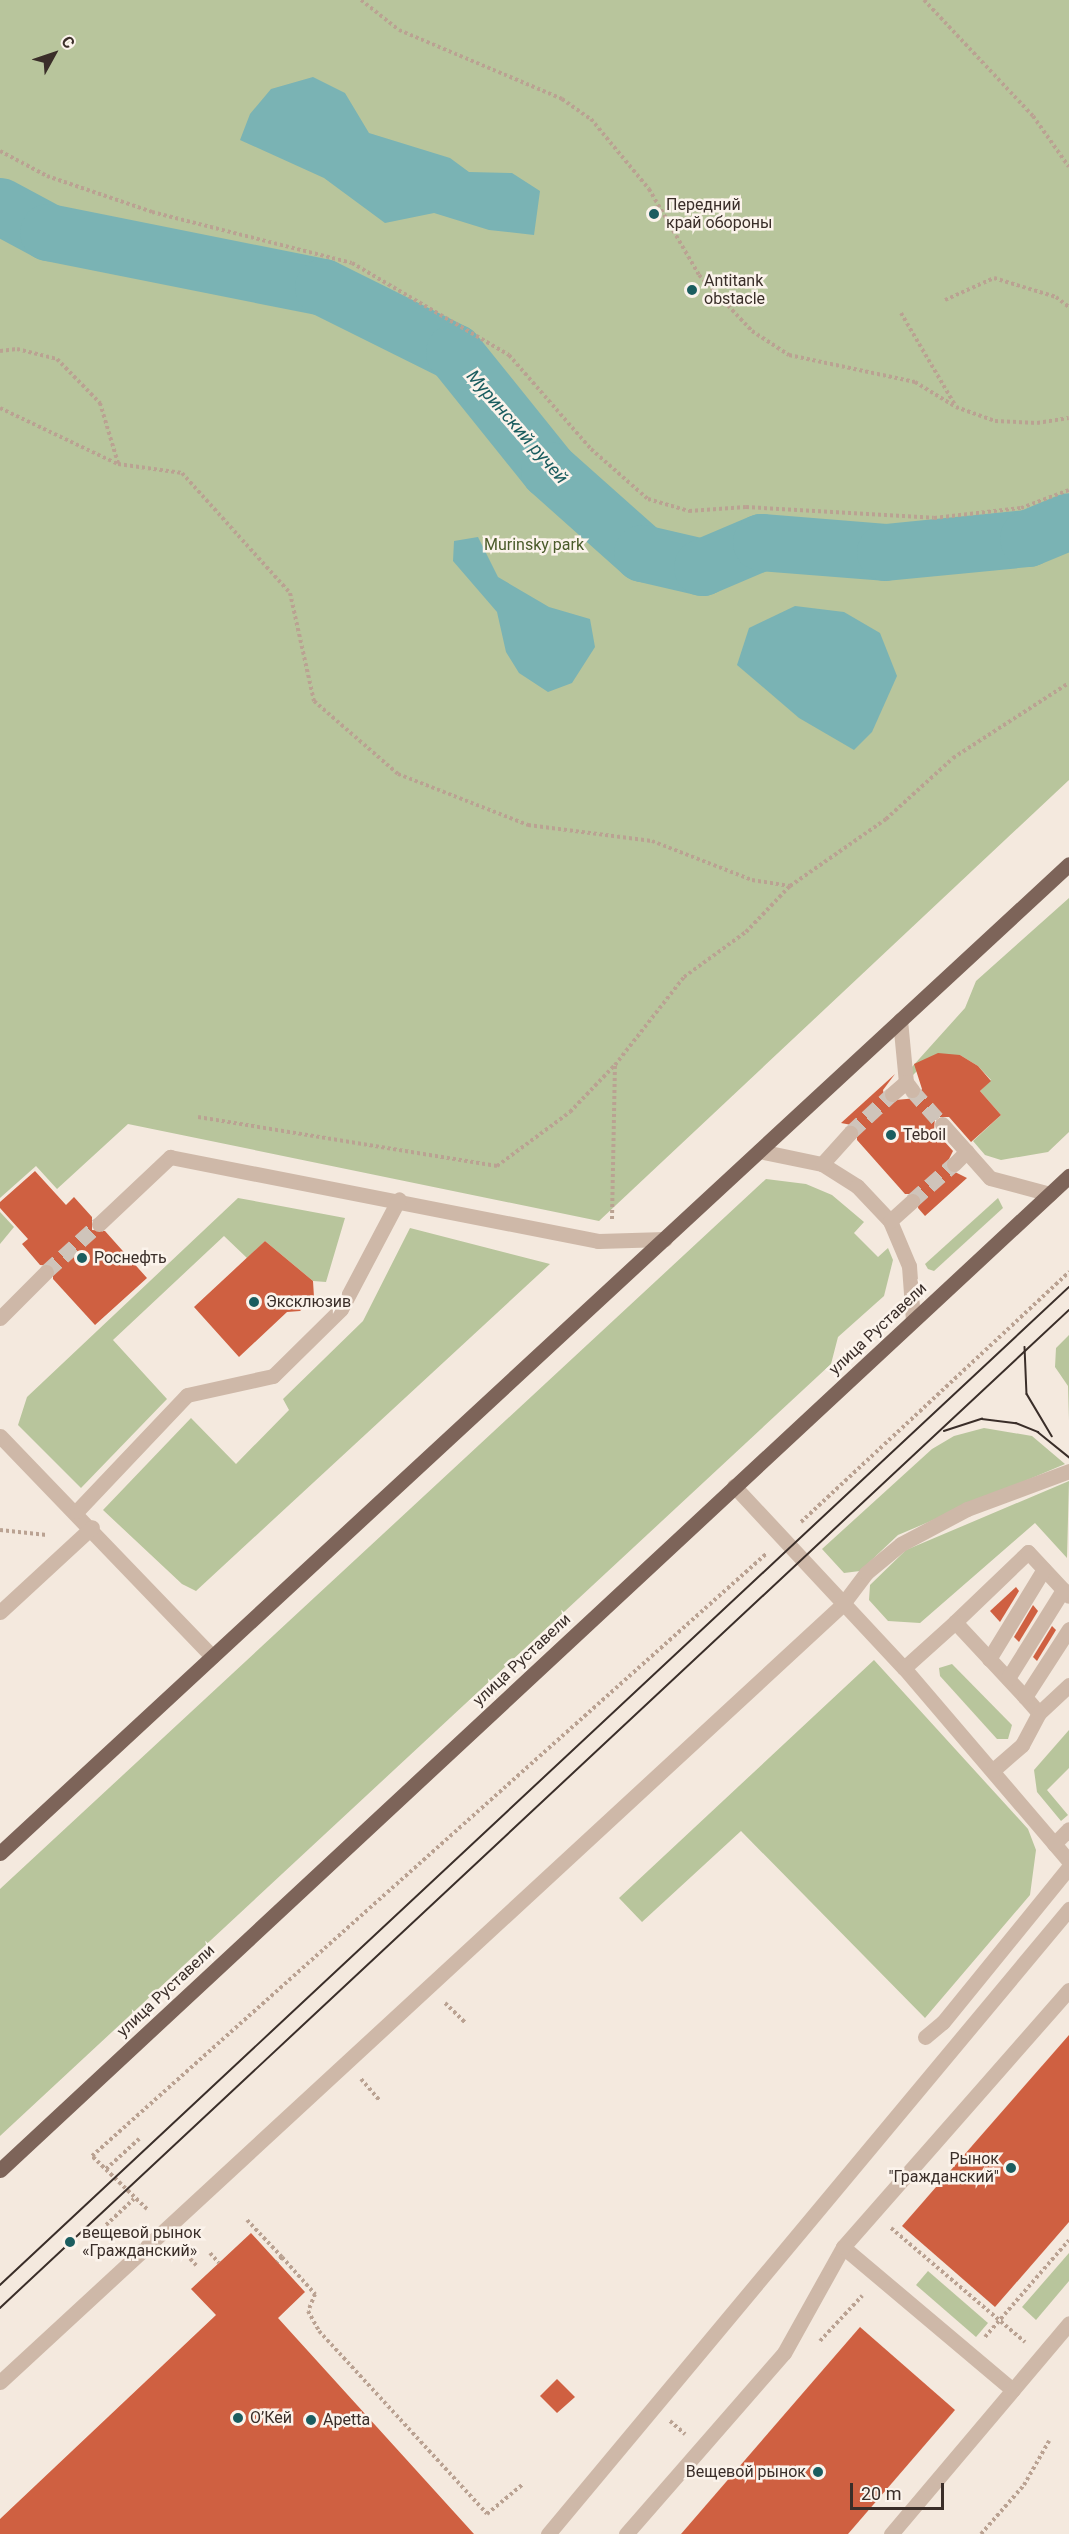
<!DOCTYPE html>
<meta charset="utf-8">
<style>
body{margin:0}
#map{position:relative;width:1069px;height:2534px;overflow:hidden;background:#f4e9de;font-family:Roboto,sans-serif}
div>[style]{position:absolute}
[style*='--x']{left:calc(var(--x)*1px);top:calc(var(--y)*1px);width:calc(var(--w)*1px);rotate:calc(var(--a)*1deg)}
.green>*{inset:0;background:#b8c59c}
.water>*{inset:0;background:#7ab3b4}
.river>*{height:57px;margin:-28.5px;padding:0 28.5px;transform-origin:28.5px;border-radius:28.5px;background:#7ab3b4}
.building>*{inset:0;background:#cf6041}
.minor-tunnel>*{height:15px;margin-top:-7.5px;transform-origin:0;background:repeating-linear-gradient(90deg,#cfc4ba 0 15px,transparent 0 23px)}
.path>*{height:4px;margin-top:-2px;transform-origin:0;background:repeating-linear-gradient(90deg,#baa292 0 3px,transparent 0 6px)}
.minor>*{height:15px;margin:-7.5px;padding:0 7.5px;transform-origin:7.5px;border-radius:7.5px;background:#ceb8a8}
.major>*{height:15px;margin:-7.5px;padding:0 7.5px;transform-origin:7.5px;border-radius:7.5px;background:#7d6459}
.tram>*{height:1.5px;margin:-0.75px;padding:0 0.75px;transform-origin:0.75px;border-radius:0.75px;background:#3a2e29}
.dots>*{width:16px;height:16px;translate:-50% -50%;box-sizing:border-box;border:3px solid #fbf3eb;border-radius:50%}
span{translate:-50% -50%;white-space:nowrap;text-align:center;line-height:1.15;-webkit-text-stroke:5px #fbf3eb;paint-order:stroke}
.poi-label{font-size:16px;color:#3a2e29}
.left{translate:0 -50%;text-align:left}
.right{translate:-100% -50%;text-align:right}
.park-label{font-size:16px;color:#4a5b2a}
.street-label{font-size:16px;color:#3a2e29}
.water-label{font-size:18px;color:#1b5d5f;font-style:italic}
.north{position:absolute;left:24px;top:24px;width:60px;height:60px;-webkit-text-stroke:4px #fbf3eb;paint-order:stroke;rotate:50deg;font-size:16px;font-weight:700;line-height:24px;text-align:center;color:#3a2e29}
.north::after{content:'';display:block;margin:auto;width:21px;height:27px;background:#3a2e29;clip-path:polygon(50% 0,100% 100%,50% 72%,0 100%)}
.scale{position:absolute;left:850px;top:2483px;width:94px;height:27px;box-sizing:border-box;border:3px solid #3a2e29;border-top:0;padding-left:8px;font-size:18px;line-height:21px;white-space:nowrap;color:#3a2e29;-webkit-text-stroke:4px #fbf3eb;paint-order:stroke}
</style>
<div id="map">
<div class="green">
<div style="clip-path:polygon(0 0,1069px 0,1069px 780px,599px 1221px,128px 1124px,57px 1189px,36px 1166px,0 1198px)"></div>
<div style="clip-path:polygon(1069px 898px,1069px 1132px,1048px 1152px,1001px 1160px,985px 1155px,973px 1141px,1001px 1115px,980px 1091px,991px 1080px,978px 1066px,960px 1055px,923px 1065px,913px 1075px,911px 1068px,965px 1008px,976px 981px)"></div>
<div style="clip-path:polygon(766px 1179px,806px 1184px,832px 1195px,864px 1222px,854px 1233px,878px 1257px,888px 1248px,893px 1260px,884px 1296px,838px 1337px,831px 1364px,0 2136px,0 1889px)"></div>
<div style="clip-path:polygon(238px 1198px,345px 1218px,326px 1282px,313px 1281px,265px 1241px,247px 1258px,224px 1236px,113px 1340px,167px 1399px,81px 1488px,18px 1425px,27px 1397px)"></div>
<div style="clip-path:polygon(998px 1198px,1003px 1208px,934px 1271px,928px 1269px,925px 1264px)"></div>
<div style="clip-path:polygon(0 1212px,14px 1227px,0 1244px)"></div>
<div style="clip-path:polygon(410px 1228px,550px 1264px,196px 1591px,182px 1584px,103px 1510px,191px 1418px,236px 1464px,289px 1410px,283px 1399px,363px 1321px)"></div>
<div style="clip-path:polygon(1069px 1335px,1069px 1421px,1068px 1386px,1055px 1367px,1056px 1348px)"></div>
<div style="clip-path:polygon(984px 1428px,1032px 1436px,1065px 1464px,898px 1535px,860px 1571px,844px 1573px,822px 1549px,932px 1449px,954px 1436px)"></div>
<div style="clip-path:polygon(1069px 1481px,1067px 1558px,1035px 1523px,920px 1623px,888px 1621px,869px 1600px,870px 1585px,906px 1550px)"></div>
<div style="clip-path:polygon(874px 1660px,1028px 1829px,1036px 1850px,1030px 1895px,925px 2018px,741px 1831px,642px 1922px,619px 1898px)"></div>
<div style="clip-path:polygon(952px 1664px,1012px 1725px,1008px 1739px,997px 1739px,940px 1676px,939px 1668px)"></div>
<div style="clip-path:polygon(1069px 1730px,1069px 1768px,1047px 1790px,1068px 1815px,1061px 1821px,1037px 1792px,1034px 1770px)"></div>
<div style="clip-path:polygon(1069px 2253px,1069px 2281px,1036px 2320px,1022px 2307px)"></div>
<div style="clip-path:polygon(928px 2271px,988px 2323px,976px 2337px,916px 2285px)"></div>
</div>
<div class="water">
<div style="clip-path:polygon(313px 77px,345px 93px,369px 133px,450px 158px,469px 172px,512px 173px,540px 191px,534px 235px,489px 230px,434px 213px,385px 223px,324px 178px,240px 140px,250px 114px,271px 89px)"></div>
<div style="clip-path:polygon(478px 537px,498px 577px,549px 607px,590px 619px,595px 647px,572px 683px,548px 692px,519px 673px,506px 652px,497px 612px,453px 561px,454px 541px)"></div>
<div style="clip-path:polygon(795px 606px,844px 612px,880px 633px,897px 676px,872px 732px,854px 750px,799px 718px,737px 665px,749px 628px)"></div>
</div>
<div class="river">
<div style="--x:0;--y:206;--w:55;--a:28.4"></div>
<div style="--x:48;--y:232;--w:280;--a:11.3"></div>
<div style="--x:323;--y:287;--w:146;--a:26.4"></div>
<div style="--x:454;--y:352;--w:151;--a:51.2"></div>
<div style="--x:549;--y:470;--w:125;--a:41.7"></div>
<div style="--x:642;--y:553;--w:62;--a:13.1"></div>
<div style="--x:702;--y:567;--w:64;--a:-23"></div>
<div style="--x:761;--y:542;--w:124;--a:4.6"></div>
<div style="--x:885;--y:552;--w:144;--a:-5.6"></div>
<div style="--x:1028;--y:538;--w:44;--a:-22.5"></div>
</div>
<div class="building">
<div style="clip-path:polygon(938px 1053px,960px 1055px,978px 1066px,991px 1081px,980px 1091px,1001px 1115px,971px 1142px,949px 1117px,935px 1117px,934px 1130px,953px 1151px,945px 1167px,967px 1178px,925px 1216px,918px 1208px,919px 1194px,905px 1194px,857px 1140px,857px 1126px,841px 1123px,895px 1074px,883px 1090px,885px 1101px,917px 1098px,922px 1089px,914px 1064px)"></div>
<div style="clip-path:polygon(35px 1171px,66px 1205px,74px 1197px,92px 1217px,92px 1230px,105px 1231px,147px 1278px,95px 1325px,53px 1279px,53px 1266px,40px 1265px,22px 1244px,28px 1239px,0 1208px,0 1202px)"></div>
<div style="clip-path:polygon(265px 1241px,313px 1281px,314px 1297px,300px 1311px,287px 1312px,239px 1357px,194px 1307px)"></div>
<div style="clip-path:polygon(1016px 1587px,1019px 1591px,1000px 1622px,990px 1611px)"></div>
<div style="clip-path:polygon(1033px 1605px,1038px 1611px,1019px 1642px,1014px 1637px)"></div>
<div style="clip-path:polygon(1052px 1626px,1056px 1630px,1037px 1661px,1033px 1657px)"></div>
<div style="clip-path:polygon(1069px 2035px,1069px 2222px,995px 2307px,902px 2226px)"></div>
<div style="clip-path:polygon(251px 2233px,305px 2292px,278px 2318px,474px 2534px,0 2534px,0 2519px,216px 2315px,191px 2289px)"></div>
<div style="clip-path:polygon(860px 2327px,955px 2410px,848px 2534px,681px 2534px)"></div>
<div style="clip-path:polygon(557px 2379px,575px 2397px,557px 2413px,540px 2396px)"></div>
</div>
<div class="minor-tunnel">
<div style="--x:912;--y:1090;--w:45;--a:48.6"></div>
<div style="--x:850;--y:1133;--w:57;--a:-42.9"></div>
<div style="--x:912;--y:1201;--w:56;--a:-41.4"></div>
<div style="--x:46;--y:1272;--w:72;--a:-42.2"></div>
</div>
<div class="path">
<div style="--x:361;--y:0;--w:48;--a:38.3"></div>
<div style="--x:399;--y:30;--w:177;--a:22.9"></div>
<div style="--x:562;--y:99;--w:35;--a:35"></div>
<div style="--x:591;--y:119;--w:91;--a:50.4"></div>
<div style="--x:649;--y:189;--w:99;--a:59.8"></div>
<div style="--x:699;--y:275;--w:77;--a:46.6"></div>
<div style="--x:752;--y:331;--w:44;--a:33"></div>
<div style="--x:789;--y:355;--w:129;--a:12.1"></div>
<div style="--x:915;--y:382;--w:48;--a:31.4"></div>
<div style="--x:956;--y:407;--w:41;--a:19.7"></div>
<div style="--x:995;--y:421;--w:42;--a:2.7"></div>
<div style="--x:1037;--y:423;--w:32;--a:-9"></div>
<div style="--x:924;--y:0;--w:159;--a:46.8"></div>
<div style="--x:1033;--y:116;--w:62;--a:54.8"></div>
<div style="--x:0;--y:151;--w:53;--a:28"></div>
<div style="--x:47;--y:176;--w:111;--a:18.9"></div>
<div style="--x:152;--y:212;--w:206;--a:14.3"></div>
<div style="--x:352;--y:263;--w:182;--a:30.4"></div>
<div style="--x:509;--y:355;--w:125;--a:48.9"></div>
<div style="--x:591;--y:449;--w:76;--a:41.3"></div>
<div style="--x:648;--y:499;--w:43;--a:16.3"></div>
<div style="--x:689;--y:511;--w:57;--a:-4"></div>
<div style="--x:746;--y:507;--w:188;--a:3.3"></div>
<div style="--x:934;--y:518;--w:88;--a:-6.6"></div>
<div style="--x:1021;--y:508;--w:51;--a:-20.6"></div>
<div style="--x:945;--y:300;--w:54;--a:-24.2"></div>
<div style="--x:994;--y:278;--w:65;--a:17"></div>
<div style="--x:1056;--y:297;--w:16;--a:38"></div>
<div style="--x:901;--y:313;--w:107;--a:59.6"></div>
<div style="--x:0;--y:351;--w:17;--a:-7"></div>
<div style="--x:17;--y:349;--w:41;--a:14"></div>
<div style="--x:57;--y:359;--w:62;--a:45.7"></div>
<div style="--x:100;--y:403;--w:63;--a:73.3"></div>
<div style="--x:0;--y:408;--w:131;--a:25.4"></div>
<div style="--x:118;--y:464;--w:65;--a:8"></div>
<div style="--x:182;--y:473;--w:161;--a:48"></div>
<div style="--x:290;--y:593;--w:111;--a:77.5"></div>
<div style="--x:314;--y:701;--w:111;--a:41"></div>
<div style="--x:398;--y:774;--w:140;--a:21.4"></div>
<div style="--x:528;--y:825;--w:125;--a:7.4"></div>
<div style="--x:652;--y:841;--w:107;--a:21.3"></div>
<div style="--x:752;--y:880;--w:38;--a:9"></div>
<div style="--x:198;--y:1117;--w:303;--a:9.3"></div>
<div style="--x:497;--y:1166;--w:91;--a:-36.5"></div>
<div style="--x:570;--y:1112;--w:64;--a:-46.3"></div>
<div style="--x:612;--y:1219;--w:154;--a:-88.9"></div>
<div style="--x:615;--y:1065;--w:112;--a:-51.9"></div>
<div style="--x:684;--y:977;--w:77;--a:-36"></div>
<div style="--x:746;--y:932;--w:64;--a:-46.3"></div>
<div style="--x:790;--y:886;--w:117;--a:-34.9"></div>
<div style="--x:886;--y:819;--w:91;--a:-42.3"></div>
<div style="--x:953;--y:758;--w:138;--a:-32.9"></div>
<div style="--x:801;--y:1522;--w:367;--a:-43"></div>
<div style="--x:0;--y:1530;--w:47;--a:6.1"></div>
<div style="--x:445;--y:2003;--w:28;--a:44"></div>
<div style="--x:361;--y:2079;--w:28;--a:49"></div>
<div style="--x:106;--y:2169;--w:45;--a:-42.3"></div>
<div style="--x:147;--y:2209;--w:76;--a:-136.1"></div>
<div style="--x:92;--y:2156;--w:904;--a:-41.77"></div>
<div style="--x:247;--y:2220;--w:51;--a:46.6"></div>
<div style="--x:282;--y:2257;--w:7;--a:135"></div>
<div style="--x:106;--y:2225;--w:38;--a:-43"></div>
<div style="--x:891;--y:2228;--w:176;--a:40.4"></div>
<div style="--x:182;--y:2250;--w:21;--a:47"></div>
<div style="--x:210;--y:2253;--w:13;--a:48"></div>
<div style="--x:282;--y:2257;--w:50;--a:48.3"></div>
<div style="--x:315;--y:2294;--w:18;--a:112"></div>
<div style="--x:308;--y:2311;--w:23;--a:61"></div>
<div style="--x:319;--y:2331;--w:248;--a:47.4"></div>
<div style="--x:487;--y:2514;--w:47;--a:-39.8"></div>
<div style="--x:985;--y:2337;--w:128;--a:-49.1"></div>
<div style="--x:820;--y:2341;--w:62;--a:-47"></div>
<div style="--x:670;--y:2421;--w:20;--a:41"></div>
<div style="--x:981;--y:2534;--w:65;--a:-48.7"></div>
<div style="--x:1024;--y:2485;--w:51;--a:-60.4"></div>
</div>
<div class="minor">
<div style="--x:900;--y:1020;--w:62;--a:84.5"></div>
<div style="--x:906;--y:1082;--w:10;--a:53"></div>
<div style="--x:892;--y:1094;--w:18;--a:-41"></div>
<div style="--x:942;--y:1124;--w:72;--a:48.4"></div>
<div style="--x:990;--y:1178;--w:62;--a:14.9"></div>
<div style="--x:759;--y:1151;--w:64;--a:11.7"></div>
<div style="--x:822;--y:1164;--w:41;--a:32.2"></div>
<div style="--x:857;--y:1186;--w:48;--a:46.7"></div>
<div style="--x:890;--y:1221;--w:49;--a:67.1"></div>
<div style="--x:909;--y:1266;--w:54;--a:85.8"></div>
<div style="--x:822;--y:1164;--w:42;--a:-47.9"></div>
<div style="--x:954;--y:1164;--w:18;--a:-45"></div>
<div style="--x:890;--y:1221;--w:30;--a:-42"></div>
<div style="--x:99;--y:1224;--w:98;--a:-43.3"></div>
<div style="--x:170;--y:1157;--w:436;--a:11.1"></div>
<div style="--x:598;--y:1241;--w:67;--a:-1.7"></div>
<div style="--x:0;--y:1318;--w:65;--a:-45"></div>
<div style="--x:0;--y:1436;--w:306;--a:46.1"></div>
<div style="--x:734;--y:1486;--w:249;--a:47"></div>
<div style="--x:904;--y:1668;--w:254;--a:49.5"></div>
<div style="--x:77;--y:1511;--w:160;--a:-46.5"></div>
<div style="--x:187;--y:1395;--w:88;--a:-12.5"></div>
<div style="--x:273;--y:1376;--w:95;--a:-44.6"></div>
<div style="--x:341;--y:1309;--w:124;--a:-62.2"></div>
<div style="--x:0;--y:1612;--w:125;--a:-42.7"></div>
<div style="--x:955;--y:1622;--w:101;--a:-43.8"></div>
<div style="--x:1028;--y:1552;--w:60;--a:47"></div>
<div style="--x:989;--y:1659;--w:105;--a:-58.6"></div>
<div style="--x:904;--y:1668;--w:69;--a:-42"></div>
<div style="--x:955;--y:1622;--w:103;--a:47"></div>
<div style="--x:1025;--y:1697;--w:21;--a:49"></div>
<div style="--x:1039;--y:1713;--w:36;--a:118"></div>
<div style="--x:1022;--y:1745;--w:37;--a:139"></div>
<div style="--x:1008;--y:1678;--w:104;--a:-58"></div>
<div style="--x:1025;--y:1697;--w:81;--a:-57.1"></div>
<div style="--x:1039;--y:1713;--w:41;--a:-43"></div>
<div style="--x:1054;--y:1844;--w:21;--a:-45"></div>
<div style="--x:925;--y:2037;--w:23;--a:-40"></div>
<div style="--x:943;--y:2022;--w:200;--a:-50.9"></div>
<div style="--x:843;--y:2247;--w:222;--a:40.1"></div>
<div style="--x:0;--y:2382;--w:1146;--a:-42.7"></div>
<div style="--x:842;--y:1605;--w:40;--a:-53"></div>
<div style="--x:866;--y:1573;--w:45;--a:-39.6"></div>
<div style="--x:901;--y:1544;--w:75;--a:-27.9"></div>
<div style="--x:967;--y:1509;--w:109;--a:-20.4"></div>
<div style="--x:548;--y:2534;--w:814;--a:-50.19"></div>
<div style="--x:626;--y:2534;--w:240;--a:-48.9"></div>
<div style="--x:784;--y:2353;--w:121;--a:-60.9"></div>
<div style="--x:843;--y:2247;--w:342;--a:-48.7"></div>
<div style="--x:891;--y:2534;--w:276;--a:-49.8"></div>
</div>
<div class="major">
<div style="--x:0;--y:1853;--w:1456;--a:-42.77"></div>
<div style="--x:0;--y:2170;--w:1460;--a:-42.92"></div>
</div>
<div class="tram">
<div style="--x:1025;--y:1347;--w:47;--a:87.6"></div>
<div style="--x:1027;--y:1394;--w:49;--a:59.2"></div>
<div style="--x:944;--y:1431;--w:40;--a:-18"></div>
<div style="--x:982;--y:1419;--w:34;--a:7"></div>
<div style="--x:1016;--y:1423;--w:24;--a:22"></div>
<div style="--x:1038;--y:1432;--w:40;--a:39"></div>
<div style="--x:0;--y:2285;--w:1462;--a:-43.03"></div>
<div style="--x:0;--y:2308;--w:1462;--a:-43.03"></div>
</div>
<div class="dots">
<div style="left:654px;top:214px;background:#1b5d5f"></div>
<div style="left:692px;top:290px;background:#1b5d5f"></div>
<div style="left:891px;top:1135px;background:#1b5d5f"></div>
<div style="left:82px;top:1258px;background:#1b5d5f"></div>
<div style="left:254px;top:1302px;background:#1b5d5f"></div>
<div style="left:1011px;top:2168px;background:#1b5d5f"></div>
<div style="left:70px;top:2242px;background:#1b5d5f"></div>
<div style="left:238px;top:2418px;background:#1b5d5f"></div>
<div style="left:311px;top:2420px;background:#1b5d5f"></div>
<div style="left:818px;top:2472px;background:#1b5d5f"></div>
</div>
<div class="poi-label">
<span class="left" style="left:666px;top:214px">Передний<br>край обороны</span>
<span class="left" style="left:704px;top:290px">Antitank<br>obstacle</span>
<span class="left" style="left:903px;top:1135px">Teboil</span>
<span class="left" style="left:94px;top:1258px">Роснефть</span>
<span class="left" style="left:266px;top:1302px">Эксклюзив</span>
<span class="right" style="left:999px;top:2168px">Рынок<br>"Гражданский"</span>
<span class="left" style="left:82px;top:2242px">вещевой рынок<br>«Гражданский»</span>
<span class="left" style="left:250px;top:2418px">О’Кей</span>
<span class="left" style="left:323px;top:2420px">Apetta</span>
<span class="right" style="left:806px;top:2472px">Вещевой рынок</span>
</div>
<div class="park-label">
<span style="left:534px;top:545px">Murinsky park</span>
</div>
<div class="street-label">
<span style="left:878px;top:1329px;rotate:-43deg">улица Руставели</span>
<span style="left:522px;top:1660px;rotate:-43deg">улица Руставели</span>
<span style="left:166px;top:1991px;rotate:-43deg">улица Руставели</span>
</div>
<div class="water-label">
<span style="left:517px;top:427px;rotate:49deg">Муринский ручей</span>
</div>
<div class="north">С</div>
<div class="scale">20 m</div>
</div>
